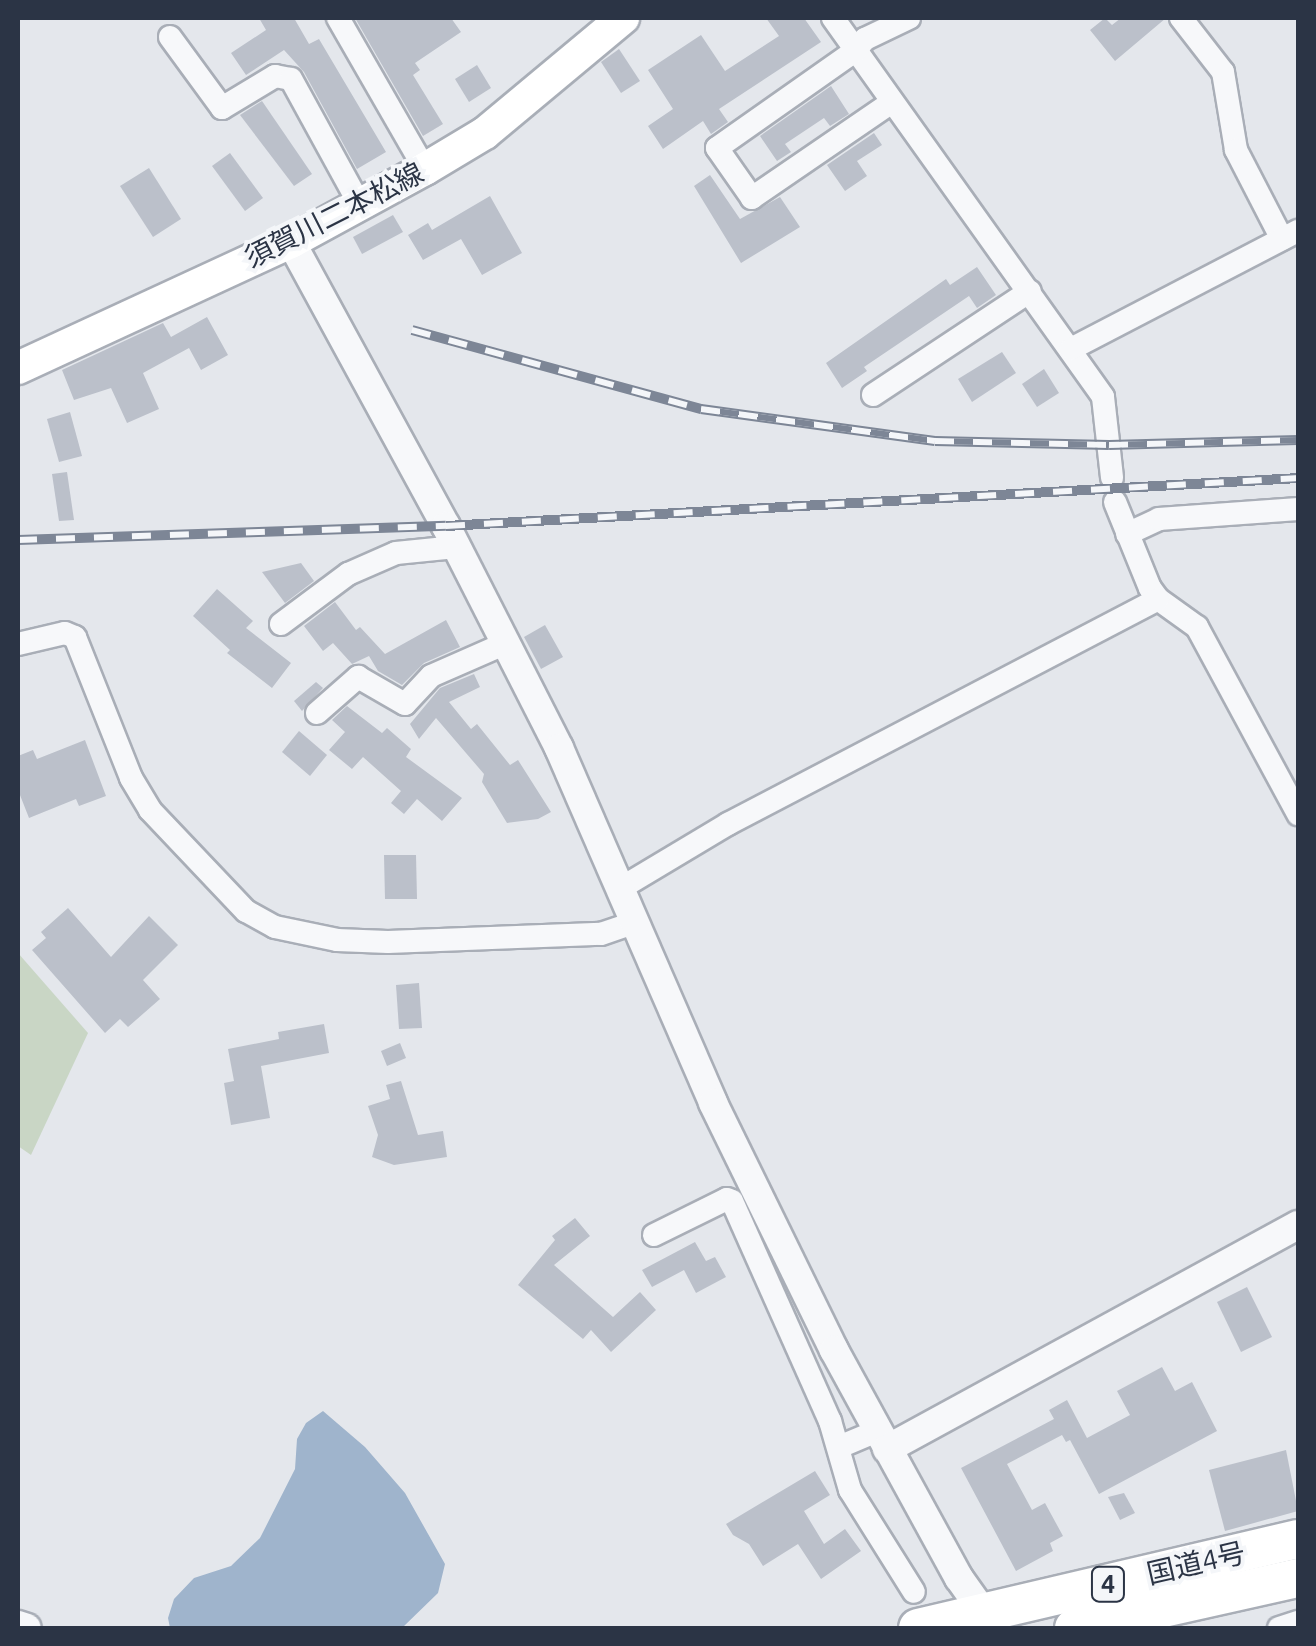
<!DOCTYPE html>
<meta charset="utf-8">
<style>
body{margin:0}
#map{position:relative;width:1316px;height:1646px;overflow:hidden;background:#e4e7ec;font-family:Ubuntu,"Noto Sans JP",sans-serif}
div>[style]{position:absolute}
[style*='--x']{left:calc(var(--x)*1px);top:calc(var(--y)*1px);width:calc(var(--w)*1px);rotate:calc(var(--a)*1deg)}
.green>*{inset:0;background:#c9d6c5}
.water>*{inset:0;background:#9fb4cc}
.building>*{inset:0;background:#bbc0ca}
.roads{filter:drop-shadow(2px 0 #a9aeb7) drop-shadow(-2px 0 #a9aeb7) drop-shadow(0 2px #a9aeb7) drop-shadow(0 -2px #a9aeb7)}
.minor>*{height:22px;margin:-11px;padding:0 11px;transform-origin:11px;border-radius:11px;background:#f7f8fa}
.tertiary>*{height:28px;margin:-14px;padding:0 14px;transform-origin:14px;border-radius:14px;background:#f7f8fa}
.secondary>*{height:32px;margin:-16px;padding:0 16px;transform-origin:16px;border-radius:16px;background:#fff}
.trunk>*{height:38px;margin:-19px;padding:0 19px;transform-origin:19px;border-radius:19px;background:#fff}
.rail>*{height:10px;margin-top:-5px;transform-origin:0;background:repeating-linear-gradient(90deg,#f4f6f9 0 19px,#7d8696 0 38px);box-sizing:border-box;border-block:2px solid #7d8696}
span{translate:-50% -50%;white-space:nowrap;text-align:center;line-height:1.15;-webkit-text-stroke:8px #f4f6f9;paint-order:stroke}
.shield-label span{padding:2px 8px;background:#f4f6f9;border:2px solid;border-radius:8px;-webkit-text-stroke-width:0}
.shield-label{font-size:25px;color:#2b3445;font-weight:700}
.street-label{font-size:28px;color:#2b3445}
.frame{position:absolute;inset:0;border:20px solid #2b3445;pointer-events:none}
</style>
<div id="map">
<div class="green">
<div style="clip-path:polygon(18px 953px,88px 1033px,31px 1155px,18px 1146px)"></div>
</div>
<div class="water">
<div style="clip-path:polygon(323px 1411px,365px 1447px,405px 1493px,445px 1564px,438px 1593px,402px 1628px,170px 1628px,168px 1618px,174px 1599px,194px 1578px,231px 1566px,260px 1538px,295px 1469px,297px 1439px,306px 1423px)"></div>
</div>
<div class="building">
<div style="clip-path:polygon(259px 18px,294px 18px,309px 44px,319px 39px,386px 152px,357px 169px,304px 72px,284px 50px,246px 75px,231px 53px,266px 30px)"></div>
<div style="clip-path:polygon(355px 18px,451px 18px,461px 32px,415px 63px,420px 70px,413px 75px,443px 124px,423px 136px)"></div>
<div style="clip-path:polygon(766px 18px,804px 18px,821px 42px,719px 109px,728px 122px,711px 134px,703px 121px,663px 149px,648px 126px,673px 109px,648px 70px,701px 35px,725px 71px,779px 36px)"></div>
<div style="clip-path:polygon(1105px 18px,1112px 25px,1121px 18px,1166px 18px,1115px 61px,1090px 30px)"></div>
<div style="clip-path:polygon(619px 49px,640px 81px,621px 93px,601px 62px)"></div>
<div style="clip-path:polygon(477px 65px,491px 88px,469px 102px,455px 79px)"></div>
<div style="clip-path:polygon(831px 86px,849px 114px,830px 126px,824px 118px,785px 144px,791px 152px,777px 161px,760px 136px)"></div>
<div style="clip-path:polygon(262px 101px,312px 174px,294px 186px,240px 115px)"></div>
<div style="clip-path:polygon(874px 133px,882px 145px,857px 161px,867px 176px,845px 191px,827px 165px)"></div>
<div style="clip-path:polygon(230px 153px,263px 198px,245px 211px,212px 166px)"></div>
<div style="clip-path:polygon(149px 168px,181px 219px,153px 237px,120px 186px)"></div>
<div style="clip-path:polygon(710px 175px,740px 219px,780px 197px,800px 227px,741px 263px,694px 186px)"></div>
<div style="clip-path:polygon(490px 196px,522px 253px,482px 275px,461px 239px,423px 260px,408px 235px,428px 223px,432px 230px)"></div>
<div style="clip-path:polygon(393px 215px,403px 232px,362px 254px,353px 237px)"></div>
<div style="clip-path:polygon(977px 267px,996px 295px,977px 308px,969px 296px,864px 367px,867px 371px,842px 388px,826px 363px,946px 279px,950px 285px)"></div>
<div style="clip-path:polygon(207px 317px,228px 355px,201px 370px,189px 348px,143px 373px,159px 409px,127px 423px,111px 388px,74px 400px,62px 370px,163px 323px,171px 337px)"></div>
<div style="clip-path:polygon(1002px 352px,1016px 373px,972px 402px,958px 379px)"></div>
<div style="clip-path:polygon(1044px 369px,1059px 393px,1037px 407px,1022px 384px)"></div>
<div style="clip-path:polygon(70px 412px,82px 456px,59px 462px,47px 419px)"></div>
<div style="clip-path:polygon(67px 472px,74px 520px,59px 521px,52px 474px)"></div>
<div style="clip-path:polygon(301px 563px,314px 581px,285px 603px,262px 572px)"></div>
<div style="clip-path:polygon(217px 589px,253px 621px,246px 628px,291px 663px,272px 688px,227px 653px,230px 650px,193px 616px)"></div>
<div style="clip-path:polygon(335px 602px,356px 630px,360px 627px,385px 654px,446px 620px,460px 647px,424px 663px,402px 685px,378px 671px,369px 656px,352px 664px,333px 643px,323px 651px,304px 626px)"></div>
<div style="clip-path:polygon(545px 625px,563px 657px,541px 669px,524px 637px)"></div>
<div style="clip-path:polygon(474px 674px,480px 687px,449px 702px,471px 729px,477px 724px,510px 765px,518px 760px,551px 812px,538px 819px,507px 823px,482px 782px,484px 774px,436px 718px,419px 739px,410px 724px,440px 688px)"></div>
<div style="clip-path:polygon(316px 682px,323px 688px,302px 711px,294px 701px)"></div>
<div style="clip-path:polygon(347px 706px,382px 733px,387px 728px,411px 749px,406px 757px,462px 798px,442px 821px,417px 799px,404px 814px,391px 803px,401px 791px,363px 757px,352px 769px,329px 750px,345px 732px,332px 720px)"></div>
<div style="clip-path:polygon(299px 731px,327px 755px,310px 776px,282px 752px)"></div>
<div style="clip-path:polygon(85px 740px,106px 796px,79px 806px,76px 799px,29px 818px,18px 790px,18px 756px,33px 750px,37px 759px)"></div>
<div style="clip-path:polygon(384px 855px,416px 855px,417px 899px,385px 899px)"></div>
<div style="clip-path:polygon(68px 908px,111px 957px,149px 916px,178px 945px,143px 980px,160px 999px,128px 1027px,120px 1019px,105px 1033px,32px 950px,46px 938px,41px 932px)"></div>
<div style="clip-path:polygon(419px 983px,422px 1028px,399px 1029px,396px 985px)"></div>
<div style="clip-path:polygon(324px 1024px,329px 1053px,261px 1066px,270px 1118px,231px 1125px,224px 1083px,234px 1081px,228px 1049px,279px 1039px,278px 1032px)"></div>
<div style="clip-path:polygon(400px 1043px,406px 1058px,387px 1066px,381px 1051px)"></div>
<div style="clip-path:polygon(401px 1081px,418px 1135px,443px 1131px,447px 1157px,394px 1165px,372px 1157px,378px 1135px,368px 1106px,390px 1099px,386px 1085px)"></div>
<div style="clip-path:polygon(575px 1218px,590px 1236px,554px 1265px,613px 1317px,640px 1292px,656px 1310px,611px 1352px,591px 1330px,583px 1339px,518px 1285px,555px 1240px,552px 1236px)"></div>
<div style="clip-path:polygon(695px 1242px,706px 1261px,715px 1257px,726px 1277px,696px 1293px,684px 1270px,652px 1287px,642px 1270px)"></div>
<div style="clip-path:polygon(1247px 1287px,1272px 1337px,1241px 1352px,1217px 1302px)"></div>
<div style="clip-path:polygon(1162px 1367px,1175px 1391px,1192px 1382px,1217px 1431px,1099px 1494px,1070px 1440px,1066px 1442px,1062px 1435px,1007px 1464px,1032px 1510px,1045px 1503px,1063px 1536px,1050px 1543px,1053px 1551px,1016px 1571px,961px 1468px,1054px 1419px,1049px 1410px,1067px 1400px,1087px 1438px,1130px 1415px,1117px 1391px)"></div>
<div style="clip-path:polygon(1286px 1450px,1298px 1511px,1225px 1531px,1209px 1470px)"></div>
<div style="clip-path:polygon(815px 1471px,830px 1495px,804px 1511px,824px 1544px,845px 1529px,861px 1551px,821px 1579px,798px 1544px,763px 1566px,749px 1544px,733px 1535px,726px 1524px)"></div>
<div style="clip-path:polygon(1124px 1493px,1135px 1513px,1120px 1520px,1108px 1497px)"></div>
</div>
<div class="roads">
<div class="minor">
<div style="--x:338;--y:18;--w:174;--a:60.1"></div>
<div style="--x:833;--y:18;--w:465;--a:54.5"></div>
<div style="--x:1103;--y:397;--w:81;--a:83.6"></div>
<div style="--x:1181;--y:18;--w:68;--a:52.1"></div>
<div style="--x:1223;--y:72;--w:79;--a:80.5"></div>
<div style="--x:1236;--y:150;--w:100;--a:62.7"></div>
<div style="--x:170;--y:37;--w:88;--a:53.8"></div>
<div style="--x:222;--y:108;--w:62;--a:-31.1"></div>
<div style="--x:275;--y:76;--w:16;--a:11"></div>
<div style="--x:291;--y:79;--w:144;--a:61.3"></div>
<div style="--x:892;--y:102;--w:170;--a:145.6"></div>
<div style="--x:752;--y:198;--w:61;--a:-125"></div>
<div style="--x:717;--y:148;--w:169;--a:-35.1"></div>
<div style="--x:855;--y:51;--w:16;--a:-50"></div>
<div style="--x:865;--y:39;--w:49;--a:-25.5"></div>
<div style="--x:1071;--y:349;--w:256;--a:-27.5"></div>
<div style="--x:873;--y:395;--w:188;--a:-33.5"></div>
<div style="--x:1115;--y:502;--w:93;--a:67.9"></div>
<div style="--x:1150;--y:588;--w:14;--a:54"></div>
<div style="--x:1158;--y:599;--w:48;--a:35.7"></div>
<div style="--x:1197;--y:627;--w:213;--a:61.6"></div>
<div style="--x:1127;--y:534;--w:35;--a:-25"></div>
<div style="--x:1159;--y:519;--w:139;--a:-4.1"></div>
<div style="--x:281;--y:624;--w:84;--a:-36.7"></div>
<div style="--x:348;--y:574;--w:52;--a:-23.6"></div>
<div style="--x:396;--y:553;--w:60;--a:-5.7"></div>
<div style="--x:18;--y:644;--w:48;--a:-13.2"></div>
<div style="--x:65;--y:633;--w:11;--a:22"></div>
<div style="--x:75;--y:637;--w:152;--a:68.3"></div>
<div style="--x:131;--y:778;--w:37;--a:59"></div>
<div style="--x:150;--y:810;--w:139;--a:46.5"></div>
<div style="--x:246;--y:911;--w:33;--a:29"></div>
<div style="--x:275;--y:927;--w:63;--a:11.8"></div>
<div style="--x:337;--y:940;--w:51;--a:2.2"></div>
<div style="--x:388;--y:942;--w:213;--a:-2.2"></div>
<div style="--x:601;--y:934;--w:36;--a:-19"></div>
<div style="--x:317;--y:713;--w:55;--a:-41.3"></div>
<div style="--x:358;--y:677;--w:54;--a:29.9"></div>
<div style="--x:405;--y:704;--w:38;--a:-47"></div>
<div style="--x:431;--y:676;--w:80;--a:-23.7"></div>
<div style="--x:621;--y:888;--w:125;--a:-30.9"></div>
<div style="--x:728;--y:824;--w:485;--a:-27.6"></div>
<div style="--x:654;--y:1235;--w:81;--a:-26.3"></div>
<div style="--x:727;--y:1199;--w:5;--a:22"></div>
<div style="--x:732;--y:1201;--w:241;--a:66"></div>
<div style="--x:830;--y:1421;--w:72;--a:73.8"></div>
<div style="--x:850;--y:1490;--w:120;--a:57.9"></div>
<div style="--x:839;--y:1447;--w:41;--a:-22.8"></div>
<div style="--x:1279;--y:1628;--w:20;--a:-18"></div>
</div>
<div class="tertiary">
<div style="--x:291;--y:242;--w:324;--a:61.4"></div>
<div style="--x:446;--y:526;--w:249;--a:63"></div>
<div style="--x:559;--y:748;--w:387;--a:66.5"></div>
<div style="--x:713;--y:1103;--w:275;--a:63.9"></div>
<div style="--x:834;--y:1350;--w:260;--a:61.3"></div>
<div style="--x:959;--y:1578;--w:59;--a:54.7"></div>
<div style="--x:887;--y:1449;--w:468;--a:-28.6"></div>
<div style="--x:18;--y:1625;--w:9;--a:18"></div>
</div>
<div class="secondary">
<div style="--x:18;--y:368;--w:301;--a:-24.8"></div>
<div style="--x:291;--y:242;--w:153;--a:-28.6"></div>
<div style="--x:425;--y:169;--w:70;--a:-31"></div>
<div style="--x:485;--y:133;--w:180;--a:-39.8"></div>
</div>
<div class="trunk">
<div style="--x:918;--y:1628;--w:390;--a:-13.2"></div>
<div style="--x:1074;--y:1628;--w:230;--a:-12.6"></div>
</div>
</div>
<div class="rail">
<div style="--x:412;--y:330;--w:300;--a:15.3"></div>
<div style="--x:701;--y:409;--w:236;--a:7.8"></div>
<div style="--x:935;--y:441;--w:174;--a:1.3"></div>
<div style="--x:1109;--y:445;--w:189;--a:-1.5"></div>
<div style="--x:18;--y:540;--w:428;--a:-1.9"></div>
<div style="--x:446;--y:526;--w:853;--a:-3.22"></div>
</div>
<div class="shield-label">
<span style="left:1108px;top:1584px">4</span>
</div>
<div class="street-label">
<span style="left:334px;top:215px;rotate:-27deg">須賀川二本松線</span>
<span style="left:1196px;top:1563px;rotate:-13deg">国道4号</span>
</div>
<div class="frame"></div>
</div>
